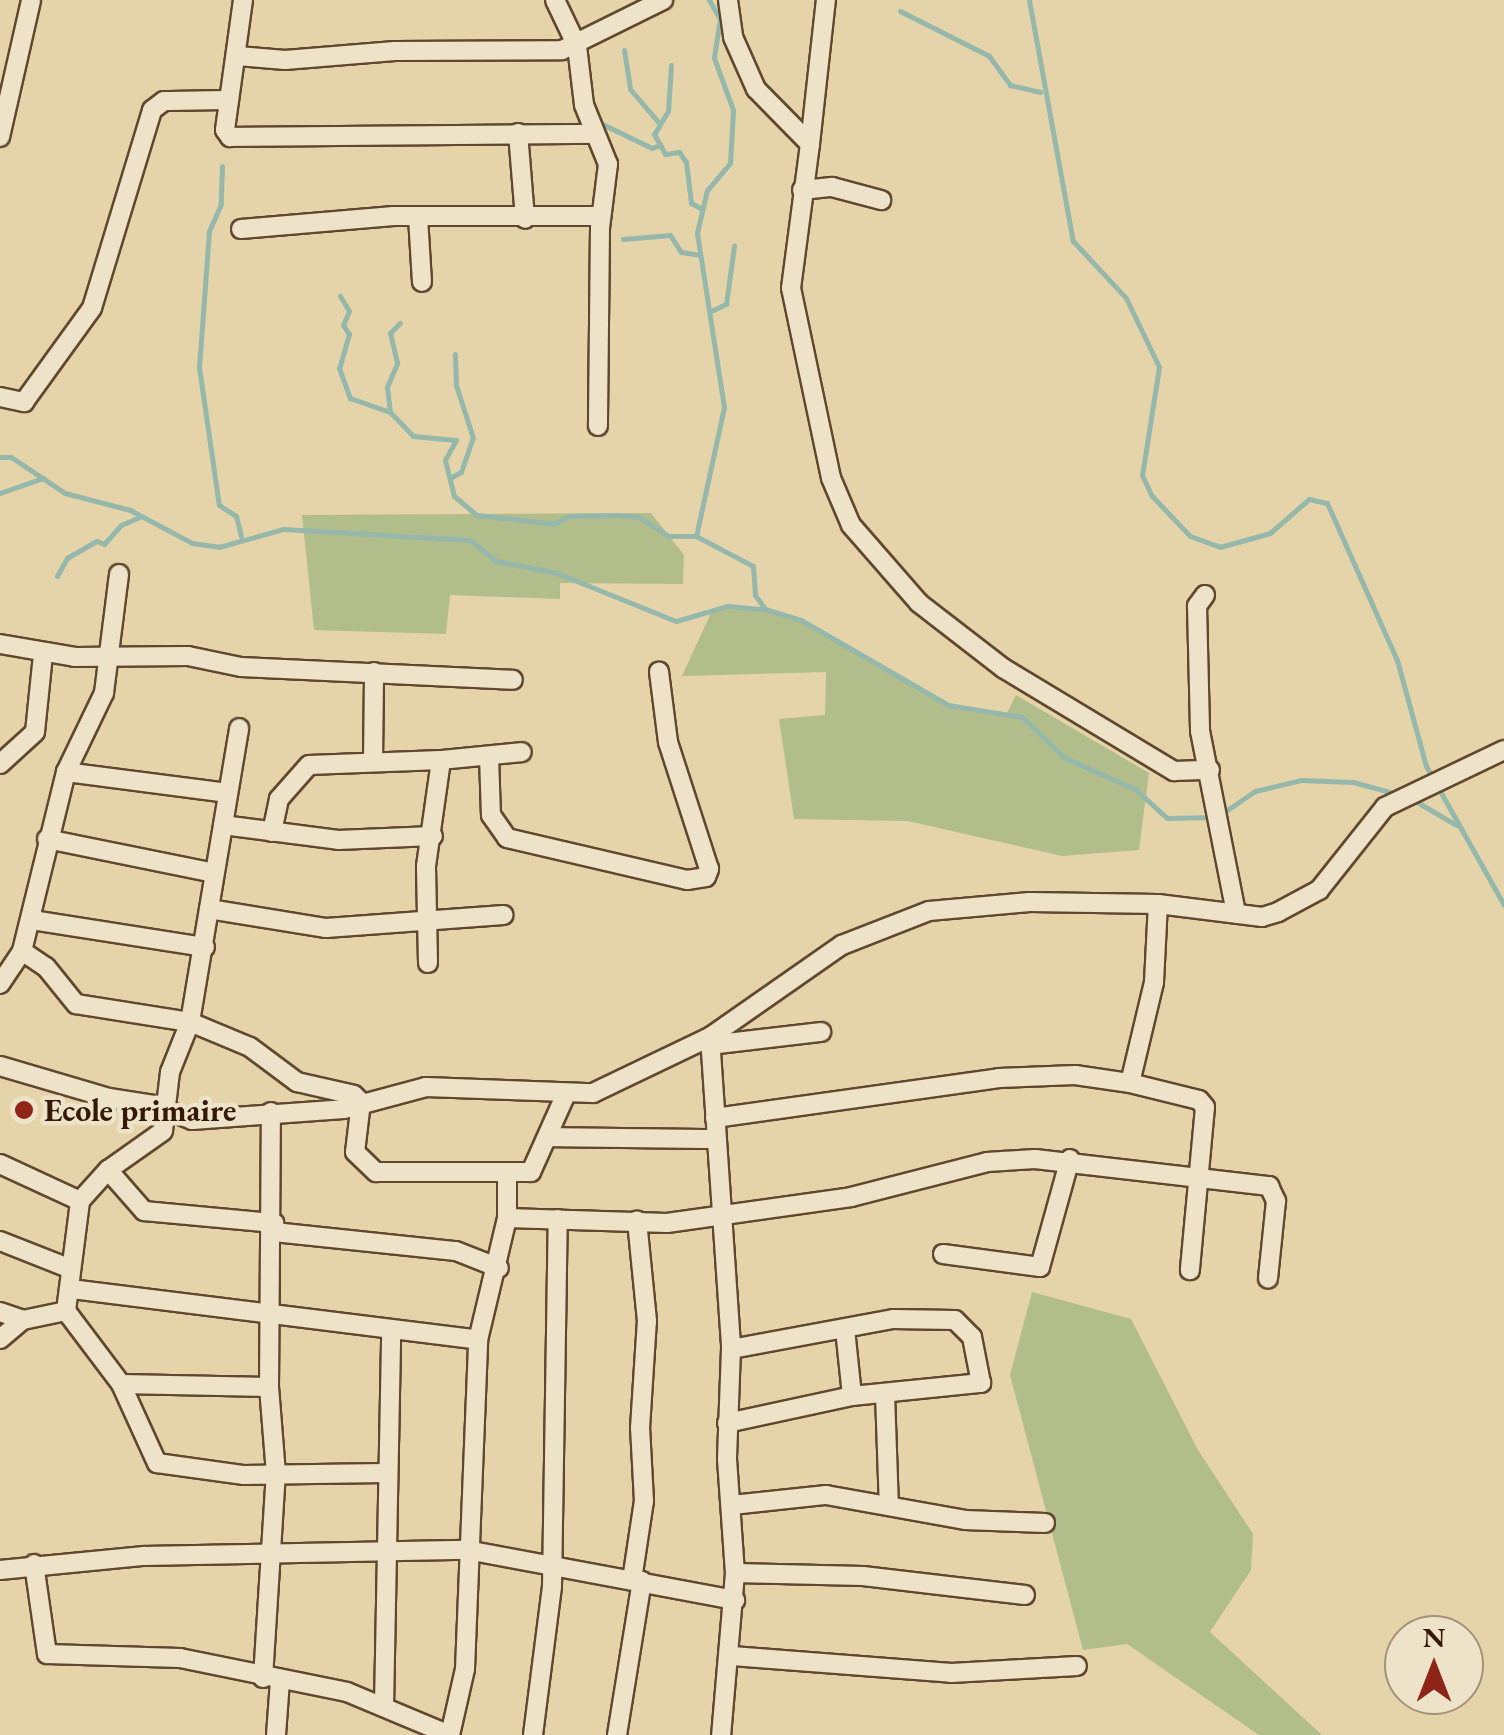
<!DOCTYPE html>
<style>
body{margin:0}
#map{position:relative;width:1504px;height:1735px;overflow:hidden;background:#e5d4aa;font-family:"EB Garamond",serif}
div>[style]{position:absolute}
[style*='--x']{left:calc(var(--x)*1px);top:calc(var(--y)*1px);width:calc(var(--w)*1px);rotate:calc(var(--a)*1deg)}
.green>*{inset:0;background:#b1bd8b}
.stream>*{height:5px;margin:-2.5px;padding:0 2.5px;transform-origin:2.5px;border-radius:2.5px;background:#96b8ab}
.roads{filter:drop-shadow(2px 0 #60482f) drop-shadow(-2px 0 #60482f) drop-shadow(0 2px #60482f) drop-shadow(0 -2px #60482f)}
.minor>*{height:18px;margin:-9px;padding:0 9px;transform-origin:9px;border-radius:9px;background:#eee3c8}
.dots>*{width:28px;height:28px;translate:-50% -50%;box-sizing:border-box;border:5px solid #eee3c8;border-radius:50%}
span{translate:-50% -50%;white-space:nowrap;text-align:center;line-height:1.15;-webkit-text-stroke:9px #eee3c8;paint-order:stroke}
.poi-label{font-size:32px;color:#331906;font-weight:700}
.left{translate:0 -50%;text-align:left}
.north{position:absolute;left:1384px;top:1615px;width:100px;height:100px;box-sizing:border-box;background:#eee3c8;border:2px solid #a3927a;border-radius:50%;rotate:0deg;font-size:28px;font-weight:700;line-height:40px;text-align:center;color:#331906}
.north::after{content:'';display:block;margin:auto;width:35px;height:45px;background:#8f2418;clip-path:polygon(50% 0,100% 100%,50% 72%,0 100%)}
</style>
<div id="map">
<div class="green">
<div style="clip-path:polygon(651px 513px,684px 555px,683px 584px,560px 583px,560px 599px,450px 595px,446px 634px,314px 630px,302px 515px)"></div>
<div style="clip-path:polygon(739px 605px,801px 620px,948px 705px,1006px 715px,1016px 695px,1149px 773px,1139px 850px,1062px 856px,908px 821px,794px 819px,779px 719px,825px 715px,826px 672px,682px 676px,711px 613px)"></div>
<div style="clip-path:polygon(1032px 1292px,1131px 1319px,1198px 1450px,1253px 1534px,1251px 1570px,1210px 1632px,1322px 1735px,1259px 1735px,1127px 1644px,1083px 1650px,1010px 1375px)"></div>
</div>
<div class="stream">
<div style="--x:709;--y:0;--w:22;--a:60"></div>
<div style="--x:720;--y:19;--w:39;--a:99"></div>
<div style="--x:714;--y:58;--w:55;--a:69.9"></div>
<div style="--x:733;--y:110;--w:53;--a:93.2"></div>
<div style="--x:730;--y:163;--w:35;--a:130"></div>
<div style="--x:707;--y:190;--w:44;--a:103.1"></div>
<div style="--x:697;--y:233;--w:176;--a:81.2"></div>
<div style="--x:724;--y:407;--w:132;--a:102.2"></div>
<div style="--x:696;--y:536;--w:64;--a:27.8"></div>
<div style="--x:753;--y:566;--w:29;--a:86"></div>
<div style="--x:755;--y:595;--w:17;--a:54"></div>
<div style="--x:1029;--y:0;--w:245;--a:79.7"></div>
<div style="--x:1073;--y:241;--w:78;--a:47.1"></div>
<div style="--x:1126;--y:298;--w:76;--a:64.4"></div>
<div style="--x:1159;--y:367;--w:109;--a:98.9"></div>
<div style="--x:1142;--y:475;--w:23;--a:65"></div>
<div style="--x:1152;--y:496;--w:55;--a:46.5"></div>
<div style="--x:1190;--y:536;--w:32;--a:20"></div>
<div style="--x:1220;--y:547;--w:52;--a:-15.6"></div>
<div style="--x:1270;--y:533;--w:52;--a:-41.1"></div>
<div style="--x:1309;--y:499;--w:18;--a:13"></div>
<div style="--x:1327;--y:503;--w:172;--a:66"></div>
<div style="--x:1397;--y:660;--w:110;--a:74.7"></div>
<div style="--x:1426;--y:766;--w:159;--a:60.7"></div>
<div style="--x:900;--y:11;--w:100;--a:26.8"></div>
<div style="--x:989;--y:56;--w:36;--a:54"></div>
<div style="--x:1010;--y:85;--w:31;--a:13"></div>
<div style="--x:624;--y:50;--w:39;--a:81"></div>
<div style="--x:630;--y:89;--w:45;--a:49.5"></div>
<div style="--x:671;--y:65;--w:46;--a:93.7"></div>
<div style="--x:668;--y:111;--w:27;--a:121"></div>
<div style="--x:654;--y:134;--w:23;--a:61"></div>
<div style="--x:665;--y:154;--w:14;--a:-8"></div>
<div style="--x:679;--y:152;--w:12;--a:55"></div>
<div style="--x:686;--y:162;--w:41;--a:83"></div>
<div style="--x:691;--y:203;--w:13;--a:29"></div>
<div style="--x:596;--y:121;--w:62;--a:25.7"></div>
<div style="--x:652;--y:148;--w:9;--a:-21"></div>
<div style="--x:222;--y:166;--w:38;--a:92"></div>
<div style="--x:221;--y:204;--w:30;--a:114"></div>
<div style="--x:209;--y:231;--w:136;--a:94.2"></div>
<div style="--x:199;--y:367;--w:139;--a:81.8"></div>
<div style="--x:219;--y:505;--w:20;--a:33"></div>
<div style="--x:236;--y:516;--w:21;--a:76"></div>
<div style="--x:623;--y:239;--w:47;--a:-4.9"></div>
<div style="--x:670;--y:235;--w:20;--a:57"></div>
<div style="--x:681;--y:252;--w:18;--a:9"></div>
<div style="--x:340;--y:296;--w:17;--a:59"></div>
<div style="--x:349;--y:311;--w:15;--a:113"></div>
<div style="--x:343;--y:325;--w:11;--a:56"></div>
<div style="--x:349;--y:334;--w:35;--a:106"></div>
<div style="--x:339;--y:368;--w:32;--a:70"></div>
<div style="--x:350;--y:398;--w:42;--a:19.3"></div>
<div style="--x:390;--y:412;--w:33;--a:46"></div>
<div style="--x:413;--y:436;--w:43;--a:5.3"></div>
<div style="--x:456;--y:440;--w:23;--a:119"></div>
<div style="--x:445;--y:460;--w:37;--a:76"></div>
<div style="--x:454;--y:496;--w:30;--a:40"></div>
<div style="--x:477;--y:515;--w:78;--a:6.7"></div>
<div style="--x:554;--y:524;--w:17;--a:-28"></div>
<div style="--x:569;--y:516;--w:49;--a:-1.2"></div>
<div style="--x:618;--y:515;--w:21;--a:5"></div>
<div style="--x:639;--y:517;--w:35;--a:33"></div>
<div style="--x:668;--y:536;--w:28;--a:0"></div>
<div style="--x:711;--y:311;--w:17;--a:-25"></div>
<div style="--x:726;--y:304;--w:59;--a:-82.1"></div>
<div style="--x:390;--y:412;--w:25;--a:-97"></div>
<div style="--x:387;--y:387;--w:26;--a:-67"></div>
<div style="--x:397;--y:363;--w:31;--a:-103"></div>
<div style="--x:390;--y:333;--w:14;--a:-45"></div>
<div style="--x:0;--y:457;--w:11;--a:0"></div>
<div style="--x:11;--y:457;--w:65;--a:33.7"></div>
<div style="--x:65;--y:493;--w:67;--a:14.7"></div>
<div style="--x:130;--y:510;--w:70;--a:28"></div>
<div style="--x:192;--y:543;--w:27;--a:8"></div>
<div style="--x:219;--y:547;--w:66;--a:-15.7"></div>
<div style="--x:283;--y:529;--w:187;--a:3.4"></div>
<div style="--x:470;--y:540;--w:33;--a:39"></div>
<div style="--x:496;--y:561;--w:62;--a:11.1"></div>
<div style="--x:557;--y:573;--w:128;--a:22"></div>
<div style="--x:676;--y:621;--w:53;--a:-16.4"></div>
<div style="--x:727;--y:606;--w:38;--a:5"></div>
<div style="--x:765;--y:609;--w:38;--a:17"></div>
<div style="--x:801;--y:620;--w:170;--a:30"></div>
<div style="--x:948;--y:705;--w:75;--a:9.2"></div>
<div style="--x:1022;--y:717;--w:59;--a:43.6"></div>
<div style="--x:1065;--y:758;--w:77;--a:23.9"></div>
<div style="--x:1135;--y:789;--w:43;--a:42.2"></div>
<div style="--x:1167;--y:818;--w:50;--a:-1.1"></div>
<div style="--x:1217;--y:817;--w:46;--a:-34.4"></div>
<div style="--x:1255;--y:791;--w:47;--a:-13.4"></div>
<div style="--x:1301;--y:780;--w:52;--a:2.2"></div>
<div style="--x:1353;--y:782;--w:46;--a:15.3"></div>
<div style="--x:452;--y:477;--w:10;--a:-29"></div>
<div style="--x:461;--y:472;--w:36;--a:-71"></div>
<div style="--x:473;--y:438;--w:56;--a:-107.8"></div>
<div style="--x:456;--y:385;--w:31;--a:-92"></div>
<div style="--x:0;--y:493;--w:46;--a:-19.2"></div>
<div style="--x:57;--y:576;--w:21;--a:-61"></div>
<div style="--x:67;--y:558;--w:34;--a:-30"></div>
<div style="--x:97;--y:541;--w:8;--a:23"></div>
<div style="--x:104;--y:544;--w:25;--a:-48"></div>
<div style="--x:121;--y:525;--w:21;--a:-23"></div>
<div style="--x:1412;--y:799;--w:51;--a:30.6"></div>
</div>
<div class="roads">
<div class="minor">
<div style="--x:243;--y:0;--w:131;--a:97.9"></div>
<div style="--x:225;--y:130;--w:9;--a:54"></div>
<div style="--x:230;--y:137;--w:364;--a:-0.5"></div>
<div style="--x:555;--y:0;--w:51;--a:64.4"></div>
<div style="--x:577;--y:46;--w:59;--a:83.2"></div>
<div style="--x:584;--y:105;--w:64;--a:67.9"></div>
<div style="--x:608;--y:164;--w:64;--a:97.1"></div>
<div style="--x:600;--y:228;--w:198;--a:90.6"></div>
<div style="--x:728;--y:0;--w:37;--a:82"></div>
<div style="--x:733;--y:37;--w:57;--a:66.1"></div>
<div style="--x:756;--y:89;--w:77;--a:45.5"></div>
<div style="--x:810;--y:144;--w:145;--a:97.5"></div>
<div style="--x:791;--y:288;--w:194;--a:78.1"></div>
<div style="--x:831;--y:478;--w:51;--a:66.9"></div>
<div style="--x:851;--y:525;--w:103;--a:48.9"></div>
<div style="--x:919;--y:603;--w:106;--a:37.7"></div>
<div style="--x:1003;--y:668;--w:200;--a:31.1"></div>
<div style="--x:1174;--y:771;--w:36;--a:-2"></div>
<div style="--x:238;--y:56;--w:47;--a:4.9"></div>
<div style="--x:285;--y:60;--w:110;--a:-4.7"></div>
<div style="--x:395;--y:51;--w:167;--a:-0.3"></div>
<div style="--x:562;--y:50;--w:113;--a:-26.3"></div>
<div style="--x:518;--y:133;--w:86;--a:85.3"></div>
<div style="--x:0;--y:137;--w:140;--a:-77.2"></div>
<div style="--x:810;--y:144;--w:145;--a:-83.7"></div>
<div style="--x:802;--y:190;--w:30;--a:-6"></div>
<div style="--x:832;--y:187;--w:51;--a:14.9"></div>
<div style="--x:418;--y:217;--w:65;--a:86.5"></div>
<div style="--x:241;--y:229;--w:153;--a:-4.9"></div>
<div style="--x:393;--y:216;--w:208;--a:0"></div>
<div style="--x:0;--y:397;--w:25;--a:12"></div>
<div style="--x:24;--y:402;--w:116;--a:-54.1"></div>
<div style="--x:92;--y:308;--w:207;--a:-73.1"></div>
<div style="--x:152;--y:110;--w:15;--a:-37"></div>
<div style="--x:164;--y:101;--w:65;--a:-0.9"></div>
<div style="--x:1205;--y:595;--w:14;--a:126"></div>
<div style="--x:1197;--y:606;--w:125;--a:88.6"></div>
<div style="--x:1200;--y:731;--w:186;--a:78.8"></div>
<div style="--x:0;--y:644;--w:76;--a:9.8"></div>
<div style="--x:75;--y:657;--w:113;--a:-0.5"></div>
<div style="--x:188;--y:656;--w:54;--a:11.7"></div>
<div style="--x:241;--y:667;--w:272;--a:2.7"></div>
<div style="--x:489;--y:756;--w:59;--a:88.1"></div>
<div style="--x:491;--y:815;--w:28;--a:55"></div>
<div style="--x:507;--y:838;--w:185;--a:13.1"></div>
<div style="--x:687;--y:880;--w:19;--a:-9"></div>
<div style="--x:706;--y:877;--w:9;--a:-69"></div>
<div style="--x:709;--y:869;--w:133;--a:-107.9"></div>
<div style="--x:668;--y:742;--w:71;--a:-97.3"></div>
<div style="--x:373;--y:760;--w:88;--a:-89.3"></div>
<div style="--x:0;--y:764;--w:47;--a:-42.4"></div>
<div style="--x:35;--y:732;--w:78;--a:-84.1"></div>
<div style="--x:66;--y:772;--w:162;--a:7.4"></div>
<div style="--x:223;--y:825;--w:116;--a:7.4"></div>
<div style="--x:338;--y:840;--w:95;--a:-2.4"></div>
<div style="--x:272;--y:832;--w:34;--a:-78"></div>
<div style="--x:279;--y:799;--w:45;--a:-48.6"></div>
<div style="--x:309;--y:765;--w:132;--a:-2.2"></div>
<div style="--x:47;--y:839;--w:170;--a:11.5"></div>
<div style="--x:209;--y:909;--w:119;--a:9.2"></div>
<div style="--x:326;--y:928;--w:178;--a:-4.2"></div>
<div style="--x:32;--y:920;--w:175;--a:8.9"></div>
<div style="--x:22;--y:951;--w:29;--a:34"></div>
<div style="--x:46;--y:967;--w:48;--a:51"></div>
<div style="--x:76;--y:1004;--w:115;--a:9"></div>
<div style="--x:190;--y:1022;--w:298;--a:-80.5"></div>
<div style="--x:428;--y:963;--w:97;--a:-91.2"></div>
<div style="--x:426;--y:866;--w:107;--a:-81.9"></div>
<div style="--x:441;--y:760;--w:81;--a:-5.6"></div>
<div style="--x:0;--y:984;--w:40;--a:-56"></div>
<div style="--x:22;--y:951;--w:184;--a:-76.2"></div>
<div style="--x:66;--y:772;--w:88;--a:-64.3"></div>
<div style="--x:104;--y:693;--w:120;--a:-82.8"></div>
<div style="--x:710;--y:1037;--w:313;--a:86.1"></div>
<div style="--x:731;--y:1349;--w:110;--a:92.1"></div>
<div style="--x:727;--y:1459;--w:114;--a:86"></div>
<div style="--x:735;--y:1573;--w:163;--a:94.9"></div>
<div style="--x:710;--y:1045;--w:112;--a:-6.7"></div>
<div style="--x:0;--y:1066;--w:114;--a:16.4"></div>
<div style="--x:109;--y:1098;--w:47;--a:8.7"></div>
<div style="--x:155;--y:1105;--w:40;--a:22"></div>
<div style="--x:192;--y:1120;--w:152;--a:-4.1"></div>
<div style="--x:344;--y:1109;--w:85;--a:-15"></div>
<div style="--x:426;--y:1087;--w:167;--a:2.1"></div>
<div style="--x:593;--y:1093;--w:130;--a:-25.6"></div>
<div style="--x:710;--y:1037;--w:161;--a:-34.9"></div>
<div style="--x:842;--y:945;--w:93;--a:-21.3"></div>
<div style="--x:929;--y:911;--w:101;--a:-5.1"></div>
<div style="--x:1030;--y:902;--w:128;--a:0.9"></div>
<div style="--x:1158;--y:904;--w:105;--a:7.1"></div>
<div style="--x:1262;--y:917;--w:17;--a:-17"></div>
<div style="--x:1278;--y:912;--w:47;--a:-28.2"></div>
<div style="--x:1319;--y:890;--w:106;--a:-51.5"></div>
<div style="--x:1385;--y:807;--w:132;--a:-25.6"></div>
<div style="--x:1130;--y:1083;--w:71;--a:13.8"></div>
<div style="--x:1199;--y:1100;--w:9;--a:49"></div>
<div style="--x:1205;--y:1107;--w:164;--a:95.3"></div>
<div style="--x:715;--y:1118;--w:287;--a:-8"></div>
<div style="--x:999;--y:1078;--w:76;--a:-2.3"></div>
<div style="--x:1075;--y:1075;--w:56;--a:8.3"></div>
<div style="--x:1130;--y:1083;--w:104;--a:-76.6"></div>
<div style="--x:1154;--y:982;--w:78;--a:-87.1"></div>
<div style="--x:550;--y:1137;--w:166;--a:0.7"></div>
<div style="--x:0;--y:1164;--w:88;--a:24.8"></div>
<div style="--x:108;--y:1170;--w:55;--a:48.7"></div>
<div style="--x:144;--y:1211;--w:131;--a:5.3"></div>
<div style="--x:507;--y:1172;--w:46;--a:90"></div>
<div style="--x:507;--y:1218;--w:160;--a:1.8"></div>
<div style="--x:667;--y:1223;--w:186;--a:-8"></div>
<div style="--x:851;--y:1197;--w:140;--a:-14.4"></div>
<div style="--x:987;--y:1162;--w:48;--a:-3.6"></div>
<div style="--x:1035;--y:1159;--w:236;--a:6.6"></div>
<div style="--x:1269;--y:1186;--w:17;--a:65"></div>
<div style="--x:1276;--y:1201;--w:78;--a:95.9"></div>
<div style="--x:274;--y:1232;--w:183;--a:6"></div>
<div style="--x:456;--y:1251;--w:46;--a:21.6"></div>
<div style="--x:0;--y:1241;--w:76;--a:21.5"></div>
<div style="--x:943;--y:1254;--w:98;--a:7.6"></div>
<div style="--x:1040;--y:1267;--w:112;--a:-74.5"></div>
<div style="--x:71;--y:1289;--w:410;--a:7.1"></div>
<div style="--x:66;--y:1311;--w:91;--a:53"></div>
<div style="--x:0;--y:1312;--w:24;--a:19"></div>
<div style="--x:845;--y:1329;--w:67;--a:84"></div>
<div style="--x:0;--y:1339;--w:30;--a:-40"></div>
<div style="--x:23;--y:1320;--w:44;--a:-11.8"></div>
<div style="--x:66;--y:1311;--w:111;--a:-82.7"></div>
<div style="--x:80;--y:1201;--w:42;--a:-47.9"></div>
<div style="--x:108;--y:1170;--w:67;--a:-35.3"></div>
<div style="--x:163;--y:1131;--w:59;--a:-83.2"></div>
<div style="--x:170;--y:1072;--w:54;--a:-68.2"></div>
<div style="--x:190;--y:1022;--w:65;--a:22.6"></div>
<div style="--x:250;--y:1047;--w:59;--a:36.7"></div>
<div style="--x:297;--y:1082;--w:58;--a:12.8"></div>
<div style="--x:354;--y:1095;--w:10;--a:45"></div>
<div style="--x:361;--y:1102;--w:50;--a:96.8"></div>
<div style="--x:355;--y:1152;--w:29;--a:44"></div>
<div style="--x:376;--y:1172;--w:155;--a:0"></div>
<div style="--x:531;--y:1172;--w:83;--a:-65.9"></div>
<div style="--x:269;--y:1387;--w:148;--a:-178.8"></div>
<div style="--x:121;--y:1384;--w:87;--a:65.5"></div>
<div style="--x:157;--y:1463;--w:88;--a:7.9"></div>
<div style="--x:244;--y:1475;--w:141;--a:-0.8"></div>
<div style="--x:885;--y:1394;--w:112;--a:88"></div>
<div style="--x:727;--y:1423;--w:128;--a:-12.2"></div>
<div style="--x:852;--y:1396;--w:130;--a:-5.8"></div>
<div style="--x:981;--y:1383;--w:47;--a:-101.1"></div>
<div style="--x:972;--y:1337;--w:24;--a:-135"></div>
<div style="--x:955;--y:1320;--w:62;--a:-179.1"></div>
<div style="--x:893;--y:1319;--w:165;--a:169.5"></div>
<div style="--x:732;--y:1505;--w:95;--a:-6.1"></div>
<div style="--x:826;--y:1495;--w:141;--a:10.2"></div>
<div style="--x:965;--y:1520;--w:80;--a:2.1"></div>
<div style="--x:34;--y:1564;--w:91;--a:81.8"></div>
<div style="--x:47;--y:1654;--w:133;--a:1.7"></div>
<div style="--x:180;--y:1658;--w:170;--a:11.5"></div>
<div style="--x:347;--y:1692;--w:112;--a:22.7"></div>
<div style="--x:0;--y:1570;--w:145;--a:-5.6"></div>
<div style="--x:144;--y:1556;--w:323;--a:-1.1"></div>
<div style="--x:467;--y:1550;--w:273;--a:10.6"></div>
<div style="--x:735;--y:1573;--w:128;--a:1.3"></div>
<div style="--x:863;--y:1576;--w:163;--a:6.7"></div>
<div style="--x:632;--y:1580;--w:80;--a:-81.4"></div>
<div style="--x:644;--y:1501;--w:73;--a:-93.1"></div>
<div style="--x:640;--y:1428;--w:107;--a:-86.3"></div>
<div style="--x:647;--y:1321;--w:101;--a:-95.7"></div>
<div style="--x:732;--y:1656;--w:220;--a:4.4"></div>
<div style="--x:951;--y:1673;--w:126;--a:-3.2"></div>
<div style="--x:263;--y:1678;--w:204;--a:-86.4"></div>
<div style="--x:276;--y:1474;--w:87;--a:-94.6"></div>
<div style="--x:269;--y:1387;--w:275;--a:-89.6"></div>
<div style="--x:384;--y:1707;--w:377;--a:-88.9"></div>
<div style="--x:276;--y:1735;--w:54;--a:-85.8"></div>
<div style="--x:450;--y:1735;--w:68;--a:-77.2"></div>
<div style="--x:465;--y:1669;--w:329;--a:-87.7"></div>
<div style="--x:478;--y:1340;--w:125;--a:-76.6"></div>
<div style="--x:533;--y:1735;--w:150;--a:-82.7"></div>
<div style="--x:552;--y:1586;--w:367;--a:-89.1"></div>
<div style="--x:617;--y:1735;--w:156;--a:-80.8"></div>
</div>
</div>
<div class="dots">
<div style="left:24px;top:1110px;background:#8f2418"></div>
</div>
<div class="poi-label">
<span class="left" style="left:44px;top:1110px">Ecole primaire</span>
</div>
<div class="north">N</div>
</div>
